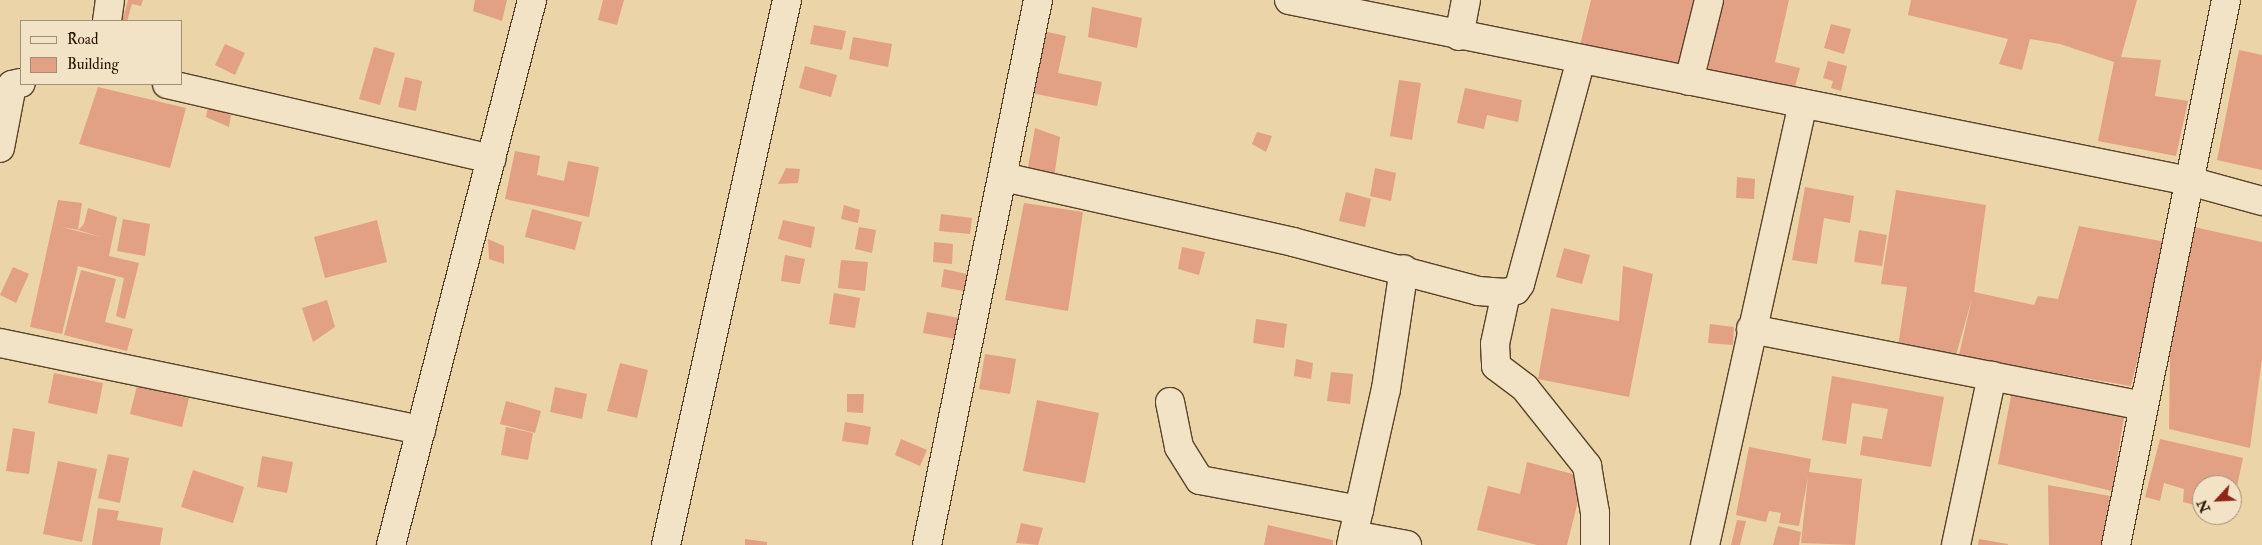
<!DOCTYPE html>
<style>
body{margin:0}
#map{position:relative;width:2262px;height:545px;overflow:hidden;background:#ebd4a7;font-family:"IM FELL Double Pica",serif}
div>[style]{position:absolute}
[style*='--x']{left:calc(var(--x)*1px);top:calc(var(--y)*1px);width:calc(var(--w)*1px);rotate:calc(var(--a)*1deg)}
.building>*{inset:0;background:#e2a184}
.roads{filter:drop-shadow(1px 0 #5a422a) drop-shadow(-1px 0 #5a422a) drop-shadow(0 1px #5a422a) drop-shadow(0 -1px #5a422a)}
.street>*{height:28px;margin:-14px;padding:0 14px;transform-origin:14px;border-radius:14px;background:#f2e3c6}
span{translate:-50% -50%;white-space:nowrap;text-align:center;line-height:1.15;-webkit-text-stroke:5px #f2e3c6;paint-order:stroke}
.legend{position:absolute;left:20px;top:20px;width:162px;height:65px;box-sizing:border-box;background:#f2e3c6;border:1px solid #a28f77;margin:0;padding:6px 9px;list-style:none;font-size:15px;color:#2a1100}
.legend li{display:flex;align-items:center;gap:10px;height:25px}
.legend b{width:25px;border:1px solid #a28f77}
.north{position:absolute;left:2192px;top:475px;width:50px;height:50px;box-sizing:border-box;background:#f2e3c6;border:1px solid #a28f77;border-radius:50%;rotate:245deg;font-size:14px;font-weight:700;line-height:20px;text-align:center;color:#2a1100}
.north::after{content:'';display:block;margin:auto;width:18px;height:22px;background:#8f2418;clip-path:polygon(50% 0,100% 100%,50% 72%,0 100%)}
</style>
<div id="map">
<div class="building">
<div style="clip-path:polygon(128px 0,143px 0,141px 6px,132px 4px,127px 21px,117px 21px,117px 13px,124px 15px)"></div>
<div style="clip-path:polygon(475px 0,507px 0,502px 21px,473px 11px)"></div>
<div style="clip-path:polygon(603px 0,624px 0,617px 25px,598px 20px)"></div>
<div style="clip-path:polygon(1591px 0,1698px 0,1681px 70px,1580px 45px)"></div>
<div style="clip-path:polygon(1724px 0,1789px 0,1775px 62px,1800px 68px,1793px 94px,1707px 73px)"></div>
<div style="clip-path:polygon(1911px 0,2137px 0,2121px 57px,2161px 60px,2155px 96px,2188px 101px,2176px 156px,2098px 141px,2114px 62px,2060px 44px,2030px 39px,2022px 70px,1999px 64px,2008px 39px,1908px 15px)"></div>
<div style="clip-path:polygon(1092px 7px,1142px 18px,1137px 48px,1088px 37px)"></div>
<div style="clip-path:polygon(1831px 24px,1851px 29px,1844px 54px,1824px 48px)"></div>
<div style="clip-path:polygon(814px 25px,846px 31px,842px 50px,810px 44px)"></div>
<div style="clip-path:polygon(1043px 31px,1066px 36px,1058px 73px,1102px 82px,1097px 106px,1031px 93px)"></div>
<div style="clip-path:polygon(853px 37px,892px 44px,888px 67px,849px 59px)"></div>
<div style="clip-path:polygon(225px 44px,245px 53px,235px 75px,215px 65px)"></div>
<div style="clip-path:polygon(374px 47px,395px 53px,380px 105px,359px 99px)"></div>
<div style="clip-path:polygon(2239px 50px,2262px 55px,2262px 170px,2217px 160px)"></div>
<div style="clip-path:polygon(1828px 61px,1847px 66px,1841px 91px,1831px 88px,1833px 81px,1823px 78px)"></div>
<div style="clip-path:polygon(805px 66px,837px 75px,831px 97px,799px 88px)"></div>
<div style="clip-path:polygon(405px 77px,422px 81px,416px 111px,398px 107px)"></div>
<div style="clip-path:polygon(1399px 80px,1421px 83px,1412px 140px,1390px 136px)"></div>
<div style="clip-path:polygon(98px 87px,186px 108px,170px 168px,79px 144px)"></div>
<div style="clip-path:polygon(1465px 88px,1522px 100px,1518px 122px,1487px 115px,1484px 129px,1457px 123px)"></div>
<div style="clip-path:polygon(208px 107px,231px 115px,229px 127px,206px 117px)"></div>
<div style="clip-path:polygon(1035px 128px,1060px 137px,1054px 178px,1028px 167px)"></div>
<div style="clip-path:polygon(1257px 132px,1272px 136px,1266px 152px,1252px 144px)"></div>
<div style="clip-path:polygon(515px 151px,540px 156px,537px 175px,564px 181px,568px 161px,599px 167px,589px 217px,505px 199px)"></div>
<div style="clip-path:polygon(786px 168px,800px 169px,798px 183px,778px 184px)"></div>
<div style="clip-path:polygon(1375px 168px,1396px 173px,1391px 201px,1370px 196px)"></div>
<div style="clip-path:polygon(1737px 177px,1755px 179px,1754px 199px,1736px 198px)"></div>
<div style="clip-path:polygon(1805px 187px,1854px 196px,1850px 223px,1824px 218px,1817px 264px,1792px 260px)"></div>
<div style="clip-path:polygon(1896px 190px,1986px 205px,1974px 292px,2034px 305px,2038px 296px,2058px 299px,2079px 226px,2166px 242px,2131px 386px,2021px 367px,2019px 379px,1957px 364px,1972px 298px,1953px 366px,1897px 353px,1907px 287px,1881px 284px)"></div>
<div style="clip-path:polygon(1346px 192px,1371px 199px,1365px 227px,1339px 221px)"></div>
<div style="clip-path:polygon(58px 200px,82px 203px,78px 230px,61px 227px,101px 237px,78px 230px,84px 224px,88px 208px,117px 217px,109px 256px,139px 263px,125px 319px,116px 316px,124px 278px,78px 266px,62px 334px,30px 327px)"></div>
<div style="clip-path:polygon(1024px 203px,1083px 212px,1068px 311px,1005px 300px)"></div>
<div style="clip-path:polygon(844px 205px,860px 210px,858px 223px,841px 219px)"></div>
<div style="clip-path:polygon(532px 209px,582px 222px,575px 250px,525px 237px)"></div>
<div style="clip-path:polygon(941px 214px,972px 218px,970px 234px,939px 231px)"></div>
<div style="clip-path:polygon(123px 219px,150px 224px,145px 256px,117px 251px)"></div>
<div style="clip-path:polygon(377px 220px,387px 262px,325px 278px,314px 237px)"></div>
<div style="clip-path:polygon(783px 220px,815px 227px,811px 248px,778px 239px)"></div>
<div style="clip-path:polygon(859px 227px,876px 230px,872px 253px,855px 249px)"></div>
<div style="clip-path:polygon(2194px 227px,2262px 242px,2262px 359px,2250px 448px,2169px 429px,2170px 356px)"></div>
<div style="clip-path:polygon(1859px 230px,1887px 235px,1882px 266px,1854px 262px)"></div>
<div style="clip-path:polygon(488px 239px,504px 246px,504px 264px,489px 259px)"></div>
<div style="clip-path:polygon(934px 242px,953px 244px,952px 264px,933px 262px)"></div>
<div style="clip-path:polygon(1182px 247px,1205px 252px,1199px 275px,1178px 269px)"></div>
<div style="clip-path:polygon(1564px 248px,1590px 255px,1582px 284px,1556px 277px)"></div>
<div style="clip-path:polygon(785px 255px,805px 259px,800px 284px,781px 281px)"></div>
<div style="clip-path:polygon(841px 260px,868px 262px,865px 291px,838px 288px)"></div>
<div style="clip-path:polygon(1623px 266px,1653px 274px,1629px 397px,1538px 379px,1551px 308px,1619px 321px)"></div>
<div style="clip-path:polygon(13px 267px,29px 274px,16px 303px,0 295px)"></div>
<div style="clip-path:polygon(944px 269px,967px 274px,964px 291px,941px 287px)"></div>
<div style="clip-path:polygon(81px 270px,116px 279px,105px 322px,133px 329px,127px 351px,64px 335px)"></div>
<div style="clip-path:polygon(834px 293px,860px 298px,855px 328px,829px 324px)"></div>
<div style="clip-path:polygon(327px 300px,335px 327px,313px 342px,302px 308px)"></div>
<div style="clip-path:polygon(927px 312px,959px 318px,956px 339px,923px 333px)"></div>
<div style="clip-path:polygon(1256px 319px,1287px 324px,1284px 348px,1253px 343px)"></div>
<div style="clip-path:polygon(1710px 324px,1734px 327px,1733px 345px,1708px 343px)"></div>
<div style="clip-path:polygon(985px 354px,1016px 359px,1010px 394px,979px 389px)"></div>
<div style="clip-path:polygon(1296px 359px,1313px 363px,1311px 379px,1294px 376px)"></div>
<div style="clip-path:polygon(620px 363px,648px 370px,637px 418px,607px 411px)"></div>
<div style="clip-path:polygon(1331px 372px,1353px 374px,1350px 404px,1327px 401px)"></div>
<div style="clip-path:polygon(54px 373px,103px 383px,97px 414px,48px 403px)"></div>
<div style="clip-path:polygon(1832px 376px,1944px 397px,1931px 467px,1860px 455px,1863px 436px,1882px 439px,1888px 409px,1852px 403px,1846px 444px,1822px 440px)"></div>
<div style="clip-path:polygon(137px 386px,189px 398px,182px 427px,130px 414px)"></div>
<div style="clip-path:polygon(555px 387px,587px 394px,582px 419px,550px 412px)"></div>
<div style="clip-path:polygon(2012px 391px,2124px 417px,2112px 491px,1998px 464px)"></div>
<div style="clip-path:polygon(847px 394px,864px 394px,863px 413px,847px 412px)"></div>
<div style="clip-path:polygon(1037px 400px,1099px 413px,1085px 483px,1023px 471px)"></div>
<div style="clip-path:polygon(506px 401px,541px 411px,535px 433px,500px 424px)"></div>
<div style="clip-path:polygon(845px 422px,871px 427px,868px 445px,842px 441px)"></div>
<div style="clip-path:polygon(506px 427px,533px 433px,528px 460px,501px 455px)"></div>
<div style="clip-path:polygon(13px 428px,35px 432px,29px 474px,6px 471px)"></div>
<div style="clip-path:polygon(901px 439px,927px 450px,920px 466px,895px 455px)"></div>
<div style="clip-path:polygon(2160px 439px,2243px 458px,2233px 505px,2232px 485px,2202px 485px,2202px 507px,2183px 502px,2184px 489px,2164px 483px,2160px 501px,2145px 497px)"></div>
<div style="clip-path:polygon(1749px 447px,1811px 459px,1809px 472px,1862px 479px,1855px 545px,1801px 543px,1808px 477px,1799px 526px,1779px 523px,1781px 513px,1769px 511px,1766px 522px,1736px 515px)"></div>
<div style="clip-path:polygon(108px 454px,129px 458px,120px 503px,98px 498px)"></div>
<div style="clip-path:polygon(262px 456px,293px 462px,287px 493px,257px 487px)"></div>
<div style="clip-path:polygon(58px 461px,97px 469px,82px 542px,43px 534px)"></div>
<div style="clip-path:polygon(1527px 462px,1584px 477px,1567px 545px,1537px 545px,1477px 530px,1488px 486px,1520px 494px)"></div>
<div style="clip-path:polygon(193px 470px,244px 487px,233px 523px,181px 507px)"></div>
<div style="clip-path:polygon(2048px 485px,2110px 496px,2101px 545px,2049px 545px)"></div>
<div style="clip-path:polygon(98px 508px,119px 511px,117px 520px,163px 528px,160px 545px,92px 545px)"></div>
<div style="clip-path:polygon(1737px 520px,1746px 521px,1740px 545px,1731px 545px)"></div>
<div style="clip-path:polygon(1021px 523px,1043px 528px,1038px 545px,1016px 543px)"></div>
<div style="clip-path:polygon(1268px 525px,1333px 540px,1333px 545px,1264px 545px)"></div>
<div style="clip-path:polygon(1778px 526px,1801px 532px,1799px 545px,1773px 545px)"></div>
<div style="clip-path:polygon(745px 539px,767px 542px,767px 545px,745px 545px)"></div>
<div style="clip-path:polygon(1979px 539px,2008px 544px,2008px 545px,1978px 545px)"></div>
</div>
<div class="roads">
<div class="street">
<div style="--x:1289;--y:0;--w:918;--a:11.37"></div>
<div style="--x:2189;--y:181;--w:76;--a:15.3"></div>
<div style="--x:107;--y:21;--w:21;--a:-82"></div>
<div style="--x:1459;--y:36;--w:37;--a:-79"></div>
<div style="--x:1689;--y:81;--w:83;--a:-76.1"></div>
<div style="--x:167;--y:84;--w:333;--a:13"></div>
<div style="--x:0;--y:148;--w:64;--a:-79.2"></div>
<div style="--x:12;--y:85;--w:9;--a:-13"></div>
<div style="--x:1003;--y:177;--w:297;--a:12.6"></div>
<div style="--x:1293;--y:242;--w:191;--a:14.8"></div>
<div style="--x:1478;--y:291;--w:28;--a:4"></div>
<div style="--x:1506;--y:293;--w:10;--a:-17"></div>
<div style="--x:1516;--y:290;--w:7;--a:-56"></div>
<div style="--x:1520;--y:284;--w:233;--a:-74.8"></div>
<div style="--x:1506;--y:293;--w:52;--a:102.2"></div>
<div style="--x:1495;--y:344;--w:22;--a:87"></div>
<div style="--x:1496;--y:366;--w:36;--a:37"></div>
<div style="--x:1525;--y:388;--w:100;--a:51.5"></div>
<div style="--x:1587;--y:466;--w:48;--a:80.3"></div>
<div style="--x:1595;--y:513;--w:32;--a:90"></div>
<div style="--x:1751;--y:329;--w:399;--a:11.1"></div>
<div style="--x:0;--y:343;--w:430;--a:11.7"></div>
<div style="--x:1170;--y:402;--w:46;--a:78.7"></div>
<div style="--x:1179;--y:447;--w:39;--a:58"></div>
<div style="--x:1200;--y:480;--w:162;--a:10.7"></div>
<div style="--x:1353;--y:535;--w:55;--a:10.5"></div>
<div style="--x:391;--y:545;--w:563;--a:-75.49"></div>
<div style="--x:666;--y:545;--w:558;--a:-77.48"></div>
<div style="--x:927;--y:545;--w:556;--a:-78.49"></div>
<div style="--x:1351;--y:545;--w:160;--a:-77.4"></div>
<div style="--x:1386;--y:389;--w:121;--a:-81.5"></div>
<div style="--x:1705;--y:545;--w:452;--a:-77.5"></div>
<div style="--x:1956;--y:545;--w:173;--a:-78"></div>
<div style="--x:2116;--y:545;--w:556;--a:-78.59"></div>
</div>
</div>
<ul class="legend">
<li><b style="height:6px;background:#f2e3c6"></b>Road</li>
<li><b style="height:14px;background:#e2a184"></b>Building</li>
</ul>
<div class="north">N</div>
</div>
